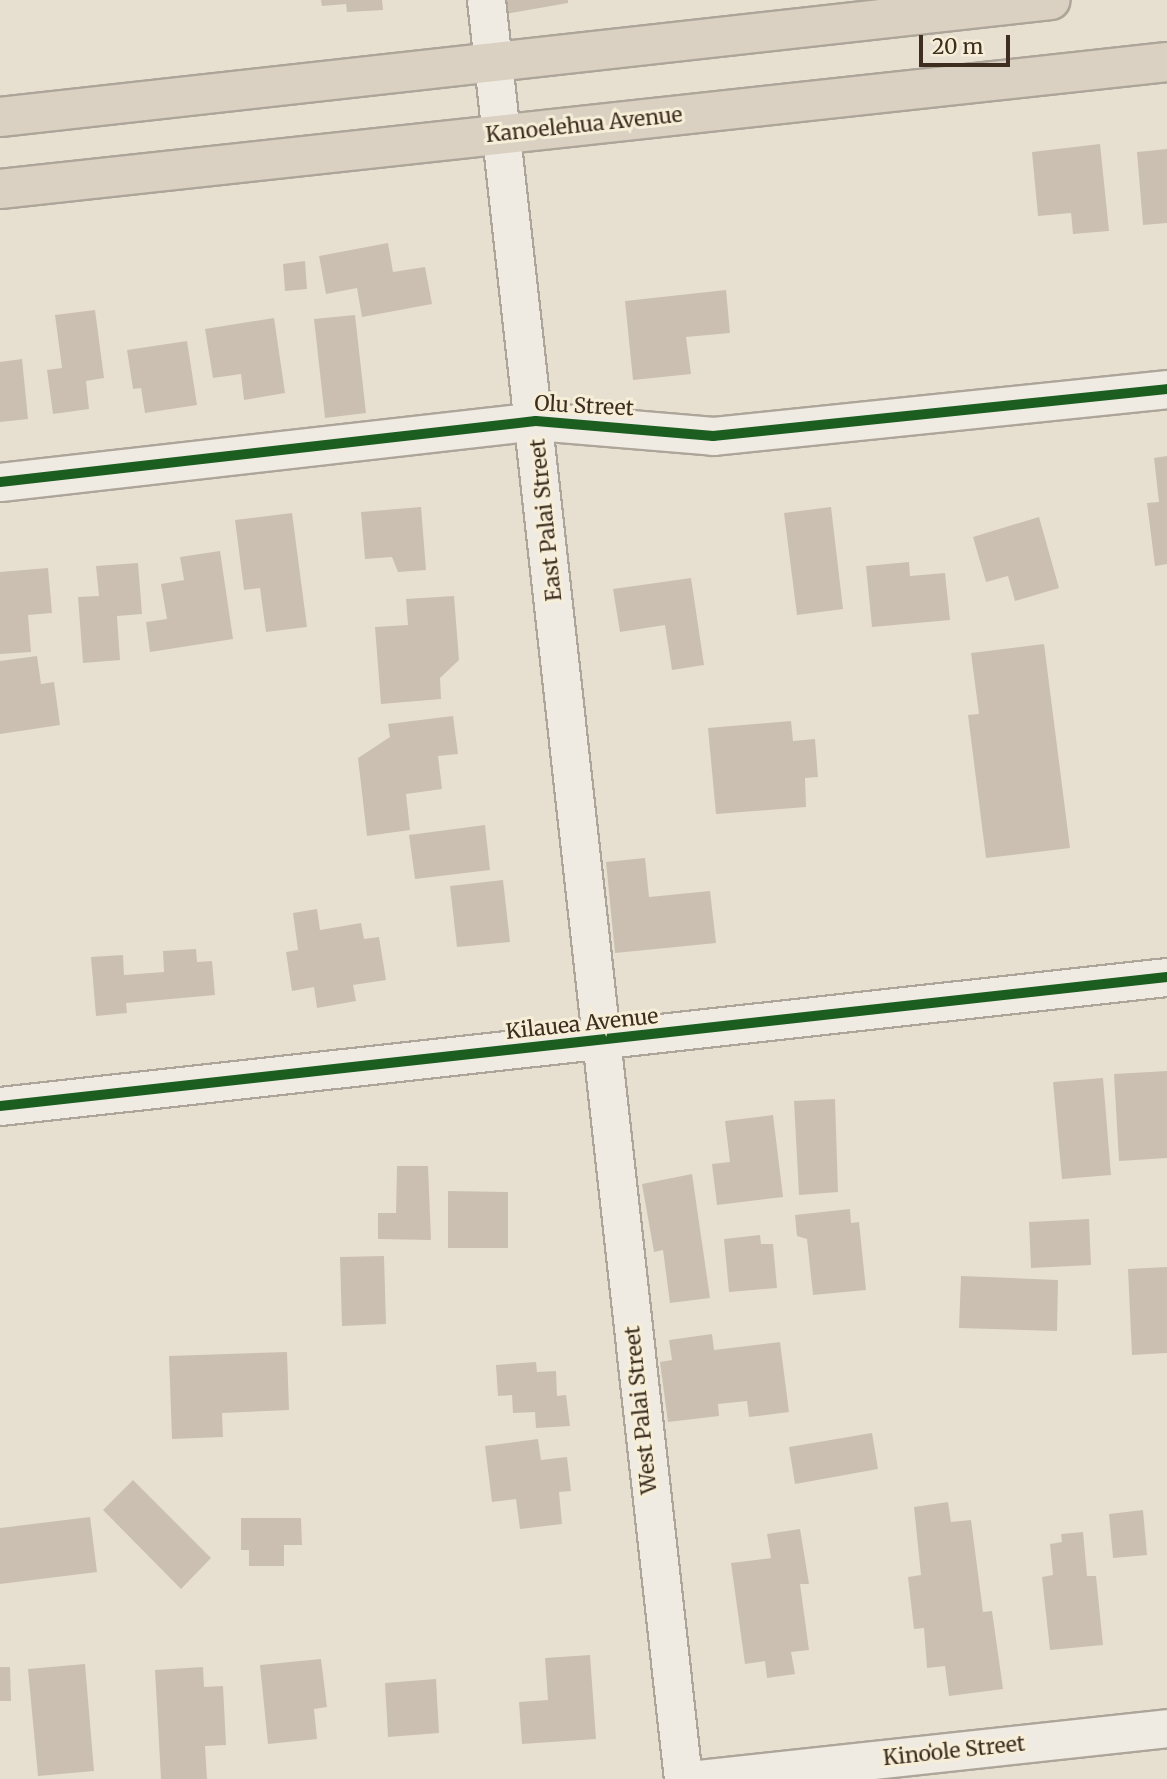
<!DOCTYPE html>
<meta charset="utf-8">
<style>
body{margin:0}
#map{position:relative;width:1167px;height:1779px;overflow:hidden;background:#e7e0d1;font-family:Merriweather,serif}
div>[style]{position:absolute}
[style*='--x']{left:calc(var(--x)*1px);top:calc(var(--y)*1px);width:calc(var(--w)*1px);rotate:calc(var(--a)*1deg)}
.building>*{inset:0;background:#cbbfb2}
.roads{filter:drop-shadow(2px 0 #ada599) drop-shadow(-2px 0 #ada599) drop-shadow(0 2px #ada599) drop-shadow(0 -2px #ada599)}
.minor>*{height:37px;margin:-18.5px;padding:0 18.5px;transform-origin:18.5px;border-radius:18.5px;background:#efebe3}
.highway>*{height:38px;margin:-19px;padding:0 19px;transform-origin:19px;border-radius:19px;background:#dad1c2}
.cycleway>*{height:10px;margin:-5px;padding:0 5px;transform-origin:5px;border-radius:5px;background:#1b5e20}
span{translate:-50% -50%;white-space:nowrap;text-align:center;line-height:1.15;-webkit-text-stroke:6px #f7eed8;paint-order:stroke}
.street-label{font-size:21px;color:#3d2e20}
.scale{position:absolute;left:919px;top:35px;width:91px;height:32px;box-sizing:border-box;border:4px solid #3d2e20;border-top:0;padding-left:9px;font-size:21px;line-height:24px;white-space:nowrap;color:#3d2e20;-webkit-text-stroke:5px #f7eed8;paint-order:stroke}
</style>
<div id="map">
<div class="building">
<div style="clip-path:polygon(321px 0,382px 0,383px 10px,347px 12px,346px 4px,322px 6px)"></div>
<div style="clip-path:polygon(497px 0,568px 0,568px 3px,500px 15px)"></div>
<div style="clip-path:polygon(1100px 144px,1109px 231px,1073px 234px,1071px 213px,1038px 216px,1032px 152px)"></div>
<div style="clip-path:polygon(1167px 149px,1167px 223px,1143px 225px,1137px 152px)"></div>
<div style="clip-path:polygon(388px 243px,393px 272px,425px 267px,432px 304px,362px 317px,357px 288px,326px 294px,319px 256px)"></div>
<div style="clip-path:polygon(305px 261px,307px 289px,285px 291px,283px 264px)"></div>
<div style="clip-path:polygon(726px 290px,730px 333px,686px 337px,691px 374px,633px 380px,625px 301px)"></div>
<div style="clip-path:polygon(95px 310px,104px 378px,86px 381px,89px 409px,53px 414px,47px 370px,62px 368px,55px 315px)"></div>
<div style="clip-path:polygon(355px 315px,366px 413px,325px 418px,314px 319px)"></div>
<div style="clip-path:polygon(274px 318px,285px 393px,244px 400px,241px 374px,213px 378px,205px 329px)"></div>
<div style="clip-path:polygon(187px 341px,197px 405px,145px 413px,141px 388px,133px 389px,127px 350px)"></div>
<div style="clip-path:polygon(22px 359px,28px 419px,0 422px,0 362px)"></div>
<div style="clip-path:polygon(1167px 456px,1167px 564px,1155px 566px,1147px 503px,1159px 502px,1154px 458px)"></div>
<div style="clip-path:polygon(421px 507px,426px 570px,398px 572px,392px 557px,365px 559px,361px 512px)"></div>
<div style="clip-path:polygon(831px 507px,843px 609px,797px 615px,784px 513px)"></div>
<div style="clip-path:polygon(292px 513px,307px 627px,266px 632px,260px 588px,244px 590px,235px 520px)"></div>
<div style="clip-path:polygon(1039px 517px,1059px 588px,1015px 601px,1008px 576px,986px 582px,973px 537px)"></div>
<div style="clip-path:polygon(220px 551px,233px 639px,150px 652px,146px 622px,167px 619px,161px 584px,184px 580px,180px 557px)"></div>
<div style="clip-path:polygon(909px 562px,910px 576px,945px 573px,950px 620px,872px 627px,866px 566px)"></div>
<div style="clip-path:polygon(138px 563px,142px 614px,117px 616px,120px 660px,83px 663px,78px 597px,99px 596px,96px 566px)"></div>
<div style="clip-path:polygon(48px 568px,52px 613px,28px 615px,31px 652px,0 654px,0 572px)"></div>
<div style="clip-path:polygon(691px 578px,704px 665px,672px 670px,665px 625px,620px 632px,613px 589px)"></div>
<div style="clip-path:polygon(454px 596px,459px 660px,440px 678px,441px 699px,381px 704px,375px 627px,408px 625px,406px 599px)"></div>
<div style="clip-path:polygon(1044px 644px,1070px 848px,986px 858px,968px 715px,979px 714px,971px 653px)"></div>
<div style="clip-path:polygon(37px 656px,41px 684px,54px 682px,60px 725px,0 734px,0 661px)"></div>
<div style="clip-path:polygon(453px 716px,458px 754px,438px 756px,442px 789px,406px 794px,410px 830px,367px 836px,358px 758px,390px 737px,388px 724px)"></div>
<div style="clip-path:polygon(791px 721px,793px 741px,815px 739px,818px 777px,805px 778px,806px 807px,716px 814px,708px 728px)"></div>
<div style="clip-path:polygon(485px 825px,490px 870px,415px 879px,409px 835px)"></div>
<div style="clip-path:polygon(645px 858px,649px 897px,710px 891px,716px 943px,615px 953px,606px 862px)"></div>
<div style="clip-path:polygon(503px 880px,510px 942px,457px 947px,450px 886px)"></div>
<div style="clip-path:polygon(317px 909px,320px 930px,361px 923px,364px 939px,379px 937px,386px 980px,353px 985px,356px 1001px,317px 1008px,314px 987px,292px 991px,286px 952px,298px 950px,293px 913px)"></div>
<div style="clip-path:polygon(196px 949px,197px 962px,212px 961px,215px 995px,126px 1003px,127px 1013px,96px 1016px,91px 957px,123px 955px,124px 975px,164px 972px,163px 951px)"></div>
<div style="clip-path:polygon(1167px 1071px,1167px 1158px,1119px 1161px,1114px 1074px)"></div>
<div style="clip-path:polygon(1103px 1078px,1111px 1175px,1062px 1179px,1053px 1082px)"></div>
<div style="clip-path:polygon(835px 1099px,838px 1192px,799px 1195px,794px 1101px)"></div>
<div style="clip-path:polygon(773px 1115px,783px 1197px,717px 1205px,712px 1164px,730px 1162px,725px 1121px)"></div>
<div style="clip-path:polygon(397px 1166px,428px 1166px,431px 1240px,378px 1239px,378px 1213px,396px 1213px)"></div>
<div style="clip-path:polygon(692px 1174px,710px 1298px,670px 1303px,663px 1250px,654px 1252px,642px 1184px)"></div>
<div style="clip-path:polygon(448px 1191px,508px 1192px,508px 1248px,448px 1248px)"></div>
<div style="clip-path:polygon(850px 1209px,851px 1223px,859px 1222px,866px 1290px,813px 1295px,807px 1239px,797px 1236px,795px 1215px)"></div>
<div style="clip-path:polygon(1089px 1219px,1091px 1265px,1031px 1268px,1029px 1222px)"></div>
<div style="clip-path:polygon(760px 1235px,761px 1244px,773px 1244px,777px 1288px,729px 1292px,724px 1239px)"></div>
<div style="clip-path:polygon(384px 1256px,386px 1324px,342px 1326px,340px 1257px)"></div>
<div style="clip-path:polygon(1167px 1267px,1167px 1353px,1132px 1355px,1128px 1269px)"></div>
<div style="clip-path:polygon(961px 1276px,1058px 1280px,1057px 1331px,959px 1328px)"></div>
<div style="clip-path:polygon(712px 1334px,714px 1350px,780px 1342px,789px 1412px,749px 1417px,747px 1401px,718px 1404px,719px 1416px,668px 1422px,660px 1362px,672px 1360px,669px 1340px)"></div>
<div style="clip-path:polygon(287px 1352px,289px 1410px,222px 1413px,223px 1437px,172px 1439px,169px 1356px)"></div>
<div style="clip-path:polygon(536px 1362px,537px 1372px,556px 1371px,557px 1396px,566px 1395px,570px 1426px,536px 1428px,535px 1412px,513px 1413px,512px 1395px,498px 1396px,496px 1365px)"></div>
<div style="clip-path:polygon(872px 1433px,878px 1469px,795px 1484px,789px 1447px)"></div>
<div style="clip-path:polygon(538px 1439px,541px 1460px,567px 1457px,571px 1491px,559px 1492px,562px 1524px,520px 1529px,516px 1499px,492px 1502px,485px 1446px)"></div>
<div style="clip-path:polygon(133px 1480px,211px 1558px,181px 1589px,103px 1510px)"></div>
<div style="clip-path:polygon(948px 1502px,951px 1522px,971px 1520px,983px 1612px,992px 1611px,1003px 1689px,949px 1696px,945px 1666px,927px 1668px,924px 1628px,914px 1629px,908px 1577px,921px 1575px,914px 1507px)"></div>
<div style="clip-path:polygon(1143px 1510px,1147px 1555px,1113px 1558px,1109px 1514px)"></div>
<div style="clip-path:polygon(90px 1517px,97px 1572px,0 1584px,0 1528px)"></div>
<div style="clip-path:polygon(241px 1518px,301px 1518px,302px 1545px,284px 1545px,284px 1566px,249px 1566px,249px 1550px,241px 1550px)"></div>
<div style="clip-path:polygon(800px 1529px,809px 1584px,800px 1584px,809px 1650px,791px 1652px,795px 1674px,767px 1678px,765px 1661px,745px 1664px,731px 1563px,771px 1558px,767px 1534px)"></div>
<div style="clip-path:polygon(1083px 1532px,1087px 1576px,1096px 1576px,1103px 1645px,1050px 1650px,1042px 1577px,1053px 1575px,1050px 1544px,1062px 1542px,1061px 1534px)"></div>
<div style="clip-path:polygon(590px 1655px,596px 1739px,522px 1744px,519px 1702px,548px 1700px,545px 1658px)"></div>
<div style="clip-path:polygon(321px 1659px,327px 1707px,314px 1709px,317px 1739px,268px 1744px,260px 1665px)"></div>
<div style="clip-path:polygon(85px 1664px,94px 1771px,38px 1776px,28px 1669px)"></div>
<div style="clip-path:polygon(0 1667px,10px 1667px,11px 1701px,0 1701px)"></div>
<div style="clip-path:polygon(203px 1667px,204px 1687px,223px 1686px,226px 1745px,205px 1746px,207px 1779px,161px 1779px,155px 1670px)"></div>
<div style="clip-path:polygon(436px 1679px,439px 1733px,388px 1737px,385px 1683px)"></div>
</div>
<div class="roads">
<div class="minor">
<div style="--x:486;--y:0;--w:1790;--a:83.68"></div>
<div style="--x:0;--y:482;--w:539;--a:-6.49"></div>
<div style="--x:536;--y:421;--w:178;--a:4.8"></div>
<div style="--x:713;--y:436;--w:456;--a:-5.9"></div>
<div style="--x:0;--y:1106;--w:1174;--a:-6.31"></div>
<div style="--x:699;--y:1779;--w:471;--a:-6.2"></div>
</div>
<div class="highway">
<div style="--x:0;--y:117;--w:1057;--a:-6.35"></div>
<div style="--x:0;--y:189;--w:1174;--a:-6.21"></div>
</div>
</div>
<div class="cycleway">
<div style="--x:0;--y:482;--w:539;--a:-6.49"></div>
<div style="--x:536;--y:421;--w:178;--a:4.8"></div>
<div style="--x:713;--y:436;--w:456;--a:-5.9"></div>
<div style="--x:0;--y:1106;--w:1174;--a:-6.31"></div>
</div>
<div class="street-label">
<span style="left:584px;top:125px;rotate:-6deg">Kanoelehua Avenue</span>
<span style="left:584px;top:406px;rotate:3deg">Olu Street</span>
<span style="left:546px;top:520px;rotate:-96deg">East Palai Street</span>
<span style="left:582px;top:1024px;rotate:-6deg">Kilauea Avenue</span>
<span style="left:641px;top:1410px;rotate:-96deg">West Palai Street</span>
<span style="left:954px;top:1751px;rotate:-6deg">Kinoʻole Street</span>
</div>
<div class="scale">20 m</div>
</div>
